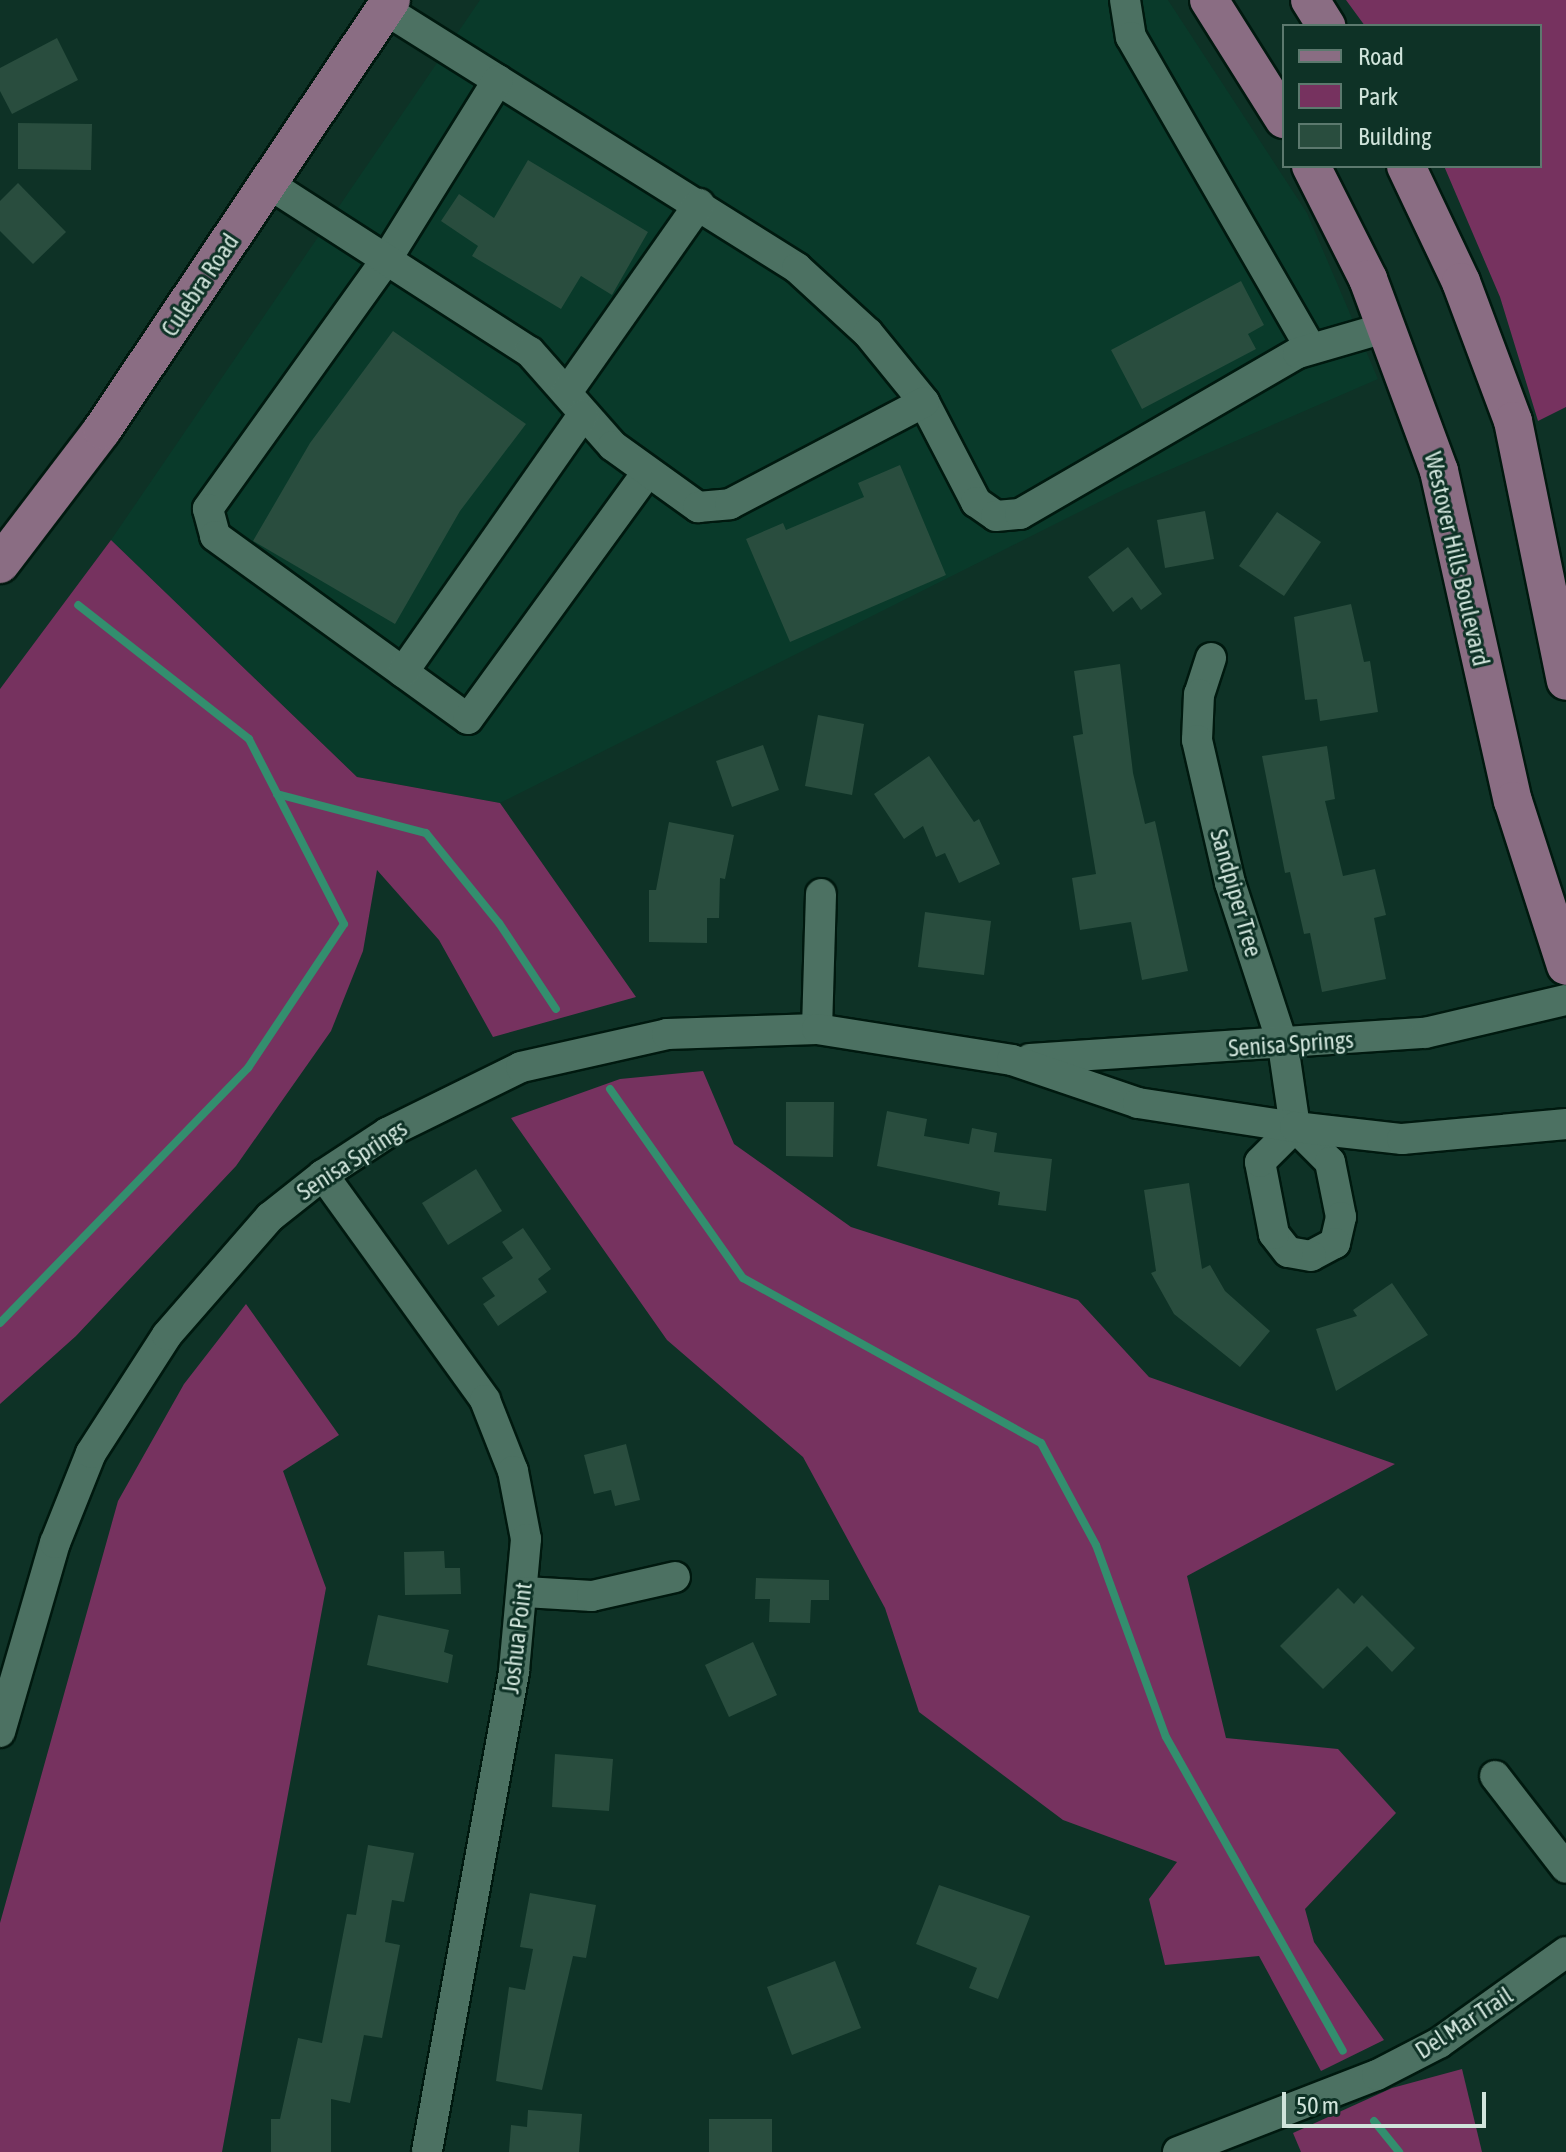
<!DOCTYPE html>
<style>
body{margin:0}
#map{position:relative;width:1566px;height:2152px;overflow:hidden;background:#0e3226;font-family:"Asap Condensed",sans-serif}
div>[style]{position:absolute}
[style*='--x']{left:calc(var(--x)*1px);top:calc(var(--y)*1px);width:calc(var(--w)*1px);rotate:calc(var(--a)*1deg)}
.built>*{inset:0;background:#093a2a}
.green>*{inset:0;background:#76325f}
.stream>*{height:8px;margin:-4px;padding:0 4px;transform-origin:4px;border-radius:4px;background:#338e6e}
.building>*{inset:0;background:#294d3e}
.roads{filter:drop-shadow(2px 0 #00190f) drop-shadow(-2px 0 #00190f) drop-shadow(0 2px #00190f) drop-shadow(0 -2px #00190f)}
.minor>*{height:30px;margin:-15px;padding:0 15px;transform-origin:15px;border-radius:15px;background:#4c7162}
.major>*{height:38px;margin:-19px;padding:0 19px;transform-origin:19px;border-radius:19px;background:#8a6d83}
span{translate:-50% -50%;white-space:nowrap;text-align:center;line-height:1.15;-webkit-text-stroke:6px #0e3226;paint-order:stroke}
.street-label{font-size:24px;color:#d0e4db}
.legend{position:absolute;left:1282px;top:24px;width:260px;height:144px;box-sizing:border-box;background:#0e3226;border:2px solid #5c796e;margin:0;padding:10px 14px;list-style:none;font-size:24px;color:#d0e4db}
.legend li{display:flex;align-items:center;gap:16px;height:40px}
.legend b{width:40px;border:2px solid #5c796e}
.scale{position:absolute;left:1282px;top:2092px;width:204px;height:36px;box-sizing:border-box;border:4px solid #d0e4db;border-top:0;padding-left:10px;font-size:24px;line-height:28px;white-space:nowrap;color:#d0e4db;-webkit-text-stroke:6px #0e3226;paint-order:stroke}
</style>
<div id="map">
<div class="built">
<div style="clip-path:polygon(480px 0,1168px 0,1307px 213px,1378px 379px,1123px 490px,500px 803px,357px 777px,111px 540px)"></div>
</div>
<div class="green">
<div style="clip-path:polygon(1346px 0,1566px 0,1566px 407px,1538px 421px,1500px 297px,1444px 166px,1540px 166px,1540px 26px,1365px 26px)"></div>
<div style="clip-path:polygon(111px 540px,357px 777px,500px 803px,636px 997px,493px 1037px,439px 940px,377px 870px,363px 951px,331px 1031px,236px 1166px,76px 1336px,0 1404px,0 689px)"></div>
<div style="clip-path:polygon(703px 1071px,734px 1144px,851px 1227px,1078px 1300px,1149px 1377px,1395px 1464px,1187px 1576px,1226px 1738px,1338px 1749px,1396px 1813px,1305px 1909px,1314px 1942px,1384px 2040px,1321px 2071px,1259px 1956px,1165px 1965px,1149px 1899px,1177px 1862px,1063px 1820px,919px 1712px,885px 1608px,803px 1457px,667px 1340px,511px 1118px,620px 1079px)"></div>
<div style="clip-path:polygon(246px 1304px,339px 1435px,283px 1471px,326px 1588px,222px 2152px,0 2152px,0 1923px,118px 1501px,184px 1384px)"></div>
<div style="clip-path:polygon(1462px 2069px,1482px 2152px,1301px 2152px,1293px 2133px,1392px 2088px)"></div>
</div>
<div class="stream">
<div style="--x:277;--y:794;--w:154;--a:14.7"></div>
<div style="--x:426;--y:833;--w:116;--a:51"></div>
<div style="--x:499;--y:923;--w:103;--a:56.5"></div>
<div style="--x:610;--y:1089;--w:231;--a:54.9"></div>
<div style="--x:743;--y:1278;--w:341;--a:29"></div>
<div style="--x:1041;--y:1443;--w:116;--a:61.7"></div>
<div style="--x:1096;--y:1545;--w:204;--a:70"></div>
<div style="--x:1166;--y:1737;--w:360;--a:60.6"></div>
<div style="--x:0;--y:1323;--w:356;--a:-45.8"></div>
<div style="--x:248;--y:1068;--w:173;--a:-56.3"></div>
<div style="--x:344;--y:924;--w:208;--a:-117.2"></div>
<div style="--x:249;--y:739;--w:217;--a:-141.9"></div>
<div style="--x:1374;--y:2121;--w:40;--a:51"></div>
</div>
<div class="building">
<div style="clip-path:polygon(57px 38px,78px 80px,12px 114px,0 91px,0 68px)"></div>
<div style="clip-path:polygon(18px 123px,92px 124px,91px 170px,18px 169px)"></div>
<div style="clip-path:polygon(528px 160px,648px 232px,612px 295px,581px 276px,561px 309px,472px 256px,478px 246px,441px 221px,459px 194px,494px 218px)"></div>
<div style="clip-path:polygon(18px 183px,66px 232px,33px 264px,0 231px,0 201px)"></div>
<div style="clip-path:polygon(1241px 281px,1264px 325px,1248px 334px,1256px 349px,1142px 409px,1111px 350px)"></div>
<div style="clip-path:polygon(393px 331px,526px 424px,460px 511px,395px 624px,253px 541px,310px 443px)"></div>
<div style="clip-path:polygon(900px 465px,946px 575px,790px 642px,746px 539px,783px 523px,786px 530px,864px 497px,858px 483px)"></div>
<div style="clip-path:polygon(1205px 511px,1214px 559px,1165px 568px,1157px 520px)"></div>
<div style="clip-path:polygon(1277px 512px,1321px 542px,1284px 596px,1239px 566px)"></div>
<div style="clip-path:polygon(1128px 547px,1162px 594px,1141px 610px,1132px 597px,1113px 612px,1088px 577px)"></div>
<div style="clip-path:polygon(1351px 604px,1364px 662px,1370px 661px,1378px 712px,1320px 721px,1317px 699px,1305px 700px,1294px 617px)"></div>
<div style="clip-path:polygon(1120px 664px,1133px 773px,1145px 824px,1155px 821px,1188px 971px,1142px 980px,1131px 922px,1080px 930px,1072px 878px,1096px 874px,1073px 736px,1083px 734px,1074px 671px)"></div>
<div style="clip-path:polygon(818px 715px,864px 724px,852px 795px,805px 786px)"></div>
<div style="clip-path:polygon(763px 745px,779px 790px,732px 807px,716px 761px)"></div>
<div style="clip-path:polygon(1327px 746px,1335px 799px,1325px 801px,1343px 876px,1375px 869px,1386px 915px,1374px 918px,1386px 979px,1322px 992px,1310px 933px,1304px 934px,1290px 872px,1285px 873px,1262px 756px)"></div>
<div style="clip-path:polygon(929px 756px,974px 822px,979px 819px,1000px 864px,959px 883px,945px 853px,936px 857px,923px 826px,904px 839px,874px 794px)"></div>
<div style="clip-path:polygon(669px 822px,734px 835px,725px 879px,720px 878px,719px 918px,707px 918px,707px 943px,649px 942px,649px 890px,656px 890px)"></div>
<div style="clip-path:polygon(925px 912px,991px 921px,984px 975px,918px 967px)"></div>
<div style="clip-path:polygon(786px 1102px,834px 1102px,833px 1157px,786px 1156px)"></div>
<div style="clip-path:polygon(887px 1111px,927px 1119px,924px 1136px,969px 1144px,972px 1128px,997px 1133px,994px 1152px,1052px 1159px,1046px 1211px,998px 1205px,1000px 1192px,877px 1166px)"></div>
<div style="clip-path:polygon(476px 1169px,502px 1211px,448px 1245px,422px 1203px)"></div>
<div style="clip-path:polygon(1189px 1183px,1202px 1269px,1210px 1265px,1225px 1291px,1270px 1331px,1240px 1367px,1174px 1314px,1151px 1273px,1156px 1271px,1144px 1190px)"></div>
<div style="clip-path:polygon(523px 1228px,551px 1269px,538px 1279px,547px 1292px,498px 1326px,483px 1304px,495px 1296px,482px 1278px,513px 1258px,502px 1242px)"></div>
<div style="clip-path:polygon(1392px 1283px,1428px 1335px,1336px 1391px,1316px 1329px,1357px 1316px,1353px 1310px)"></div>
<div style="clip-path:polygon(626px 1444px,640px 1500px,615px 1506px,611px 1490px,594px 1494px,584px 1455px)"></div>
<div style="clip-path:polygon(444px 1551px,445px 1568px,460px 1568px,461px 1594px,405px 1595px,404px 1552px)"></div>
<div style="clip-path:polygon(756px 1578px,829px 1580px,829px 1600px,811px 1600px,810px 1623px,769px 1622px,770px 1599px,755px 1599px)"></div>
<div style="clip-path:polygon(1338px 1588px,1354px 1604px,1362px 1595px,1415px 1648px,1392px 1672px,1367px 1646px,1323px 1689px,1280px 1646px)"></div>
<div style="clip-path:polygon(378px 1615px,449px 1630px,444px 1652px,453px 1655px,448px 1683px,367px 1665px)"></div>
<div style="clip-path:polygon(753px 1642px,777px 1695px,729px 1717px,705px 1665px)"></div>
<div style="clip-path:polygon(555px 1754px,613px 1759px,609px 1811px,552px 1807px)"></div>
<div style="clip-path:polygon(368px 1845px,414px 1853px,404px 1902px,392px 1900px,385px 1942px,400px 1945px,382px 2038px,364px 2035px,350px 2103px,331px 2099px,331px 2152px,271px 2152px,271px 2119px,280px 2119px,298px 2038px,322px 2043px,347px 1914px,356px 1915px)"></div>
<div style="clip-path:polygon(939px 1885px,1030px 1916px,998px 1999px,969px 1988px,977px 1968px,916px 1944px)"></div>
<div style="clip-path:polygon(530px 1893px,596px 1905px,586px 1958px,573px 1956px,542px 2090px,496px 2081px,509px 1987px,525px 1990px,533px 1949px,520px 1947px)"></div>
<div style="clip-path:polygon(835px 1961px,861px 2028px,792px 2055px,767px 1987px)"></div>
<div style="clip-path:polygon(528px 2110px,582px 2114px,579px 2152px,509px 2152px,511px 2125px,527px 2127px)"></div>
<div style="clip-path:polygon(709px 2119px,772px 2119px,772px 2152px,709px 2152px)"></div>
</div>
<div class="roads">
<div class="minor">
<div style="--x:1125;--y:0;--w:37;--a:81"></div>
<div style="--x:1131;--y:37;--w:360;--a:60"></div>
<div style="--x:386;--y:10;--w:485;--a:32.1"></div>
<div style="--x:797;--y:268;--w:96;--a:42.5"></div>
<div style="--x:868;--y:333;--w:89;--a:50.9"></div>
<div style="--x:924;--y:402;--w:113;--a:62.5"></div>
<div style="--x:976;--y:502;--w:24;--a:35"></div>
<div style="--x:996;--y:516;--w:24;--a:-5"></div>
<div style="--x:1020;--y:514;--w:321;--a:-30.1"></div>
<div style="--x:1298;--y:353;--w:94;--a:-16.1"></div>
<div style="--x:498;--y:80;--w:212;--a:121.9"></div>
<div style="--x:386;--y:260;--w:306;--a:125.6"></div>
<div style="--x:208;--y:509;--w:28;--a:75"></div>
<div style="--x:215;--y:536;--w:312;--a:35.9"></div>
<div style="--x:468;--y:719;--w:304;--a:-54"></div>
<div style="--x:269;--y:184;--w:310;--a:32.8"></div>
<div style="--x:530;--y:352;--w:125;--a:48.6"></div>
<div style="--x:613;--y:446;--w:105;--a:35.7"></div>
<div style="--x:698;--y:507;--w:32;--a:-5"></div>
<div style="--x:730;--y:504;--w:219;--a:-27.7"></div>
<div style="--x:567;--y:392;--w:230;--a:-54.9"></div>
<div style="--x:1211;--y:658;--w:38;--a:108"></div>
<div style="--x:1199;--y:694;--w:46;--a:92.5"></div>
<div style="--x:1197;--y:740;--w:147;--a:77"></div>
<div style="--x:1230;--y:883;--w:170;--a:71.9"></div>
<div style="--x:1283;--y:1045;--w:83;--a:81.7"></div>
<div style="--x:403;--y:672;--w:314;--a:-55"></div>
<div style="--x:817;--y:1029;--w:135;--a:-88.3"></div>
<div style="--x:1030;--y:1059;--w:396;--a:-3.8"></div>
<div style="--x:1425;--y:1033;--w:145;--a:-13.2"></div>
<div style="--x:1295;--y:1127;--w:49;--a:45"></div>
<div style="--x:1330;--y:1162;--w:56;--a:78.7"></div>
<div style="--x:1341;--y:1217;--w:27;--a:103"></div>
<div style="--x:1335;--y:1243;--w:27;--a:152"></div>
<div style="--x:1311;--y:1256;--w:23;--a:-170"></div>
<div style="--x:1288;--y:1252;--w:23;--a:-128"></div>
<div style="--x:1274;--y:1234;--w:73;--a:-101"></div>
<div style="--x:1260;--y:1162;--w:49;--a:-45"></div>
<div style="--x:323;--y:1175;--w:277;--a:54.2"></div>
<div style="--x:485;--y:1400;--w:76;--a:68.5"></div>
<div style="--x:513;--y:1471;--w:69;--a:79.2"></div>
<div style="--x:526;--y:1539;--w:134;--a:95.2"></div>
<div style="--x:514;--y:1672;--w:488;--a:100.3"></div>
<div style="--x:525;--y:1592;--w:67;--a:3.4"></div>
<div style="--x:592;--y:1596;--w:85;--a:-12.9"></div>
<div style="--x:0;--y:1732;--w:197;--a:-73.8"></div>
<div style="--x:55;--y:1543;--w:97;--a:-68.2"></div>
<div style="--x:91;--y:1453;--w:140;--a:-57.2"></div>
<div style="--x:167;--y:1335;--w:157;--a:-48.9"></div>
<div style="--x:270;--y:1217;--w:68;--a:-38.4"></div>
<div style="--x:323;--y:1175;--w:77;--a:-33.3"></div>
<div style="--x:387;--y:1133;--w:149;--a:-26.2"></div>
<div style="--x:521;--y:1067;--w:150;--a:-12.7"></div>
<div style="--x:667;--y:1034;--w:150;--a:-1.9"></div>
<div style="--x:817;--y:1029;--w:197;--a:9"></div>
<div style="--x:1012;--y:1060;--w:133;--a:18.8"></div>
<div style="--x:1138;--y:1103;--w:159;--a:8.7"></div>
<div style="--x:1295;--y:1127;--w:108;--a:6.4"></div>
<div style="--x:1402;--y:1139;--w:165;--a:-5.2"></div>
<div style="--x:1495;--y:1776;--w:116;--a:52.3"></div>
<div style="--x:1178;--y:2152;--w:213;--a:-21.2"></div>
<div style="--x:1377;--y:2075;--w:70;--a:-27.3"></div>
<div style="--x:1439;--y:2043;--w:156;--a:-35.6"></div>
</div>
<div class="major">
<div style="--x:1209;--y:0;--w:141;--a:57.8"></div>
<div style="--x:1310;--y:0;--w:31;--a:58"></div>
<div style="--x:1311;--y:166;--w:127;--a:63.2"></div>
<div style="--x:1368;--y:279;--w:205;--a:69.7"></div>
<div style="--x:1439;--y:471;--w:338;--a:77.4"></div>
<div style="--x:1513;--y:801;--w:173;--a:72.2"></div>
<div style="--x:1406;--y:166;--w:128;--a:64.6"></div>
<div style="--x:1461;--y:282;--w:148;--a:69.5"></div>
<div style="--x:1513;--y:421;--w:265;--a:78.5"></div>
<div style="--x:0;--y:564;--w:168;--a:-52.7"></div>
<div style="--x:102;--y:430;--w:518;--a:-56.1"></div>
</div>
</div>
<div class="street-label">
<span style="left:200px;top:285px;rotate:-56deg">Culebra Road</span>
<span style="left:1457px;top:559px;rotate:77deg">Westover Hills Boulevard</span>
<span style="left:1236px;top:893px;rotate:74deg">Sandpiper Tree</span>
<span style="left:1291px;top:1044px;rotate:-4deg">Senisa Springs</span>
<span style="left:352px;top:1160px;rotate:-33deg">Senisa Springs</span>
<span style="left:517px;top:1638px;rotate:-83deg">Joshua Point</span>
<span style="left:1464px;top:2023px;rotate:-33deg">Del Mar Trail</span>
</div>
<ul class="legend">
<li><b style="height:10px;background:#8a6d83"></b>Road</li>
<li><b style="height:22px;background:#76325f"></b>Park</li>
<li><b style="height:22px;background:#294d3e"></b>Building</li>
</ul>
<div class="scale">50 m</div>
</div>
